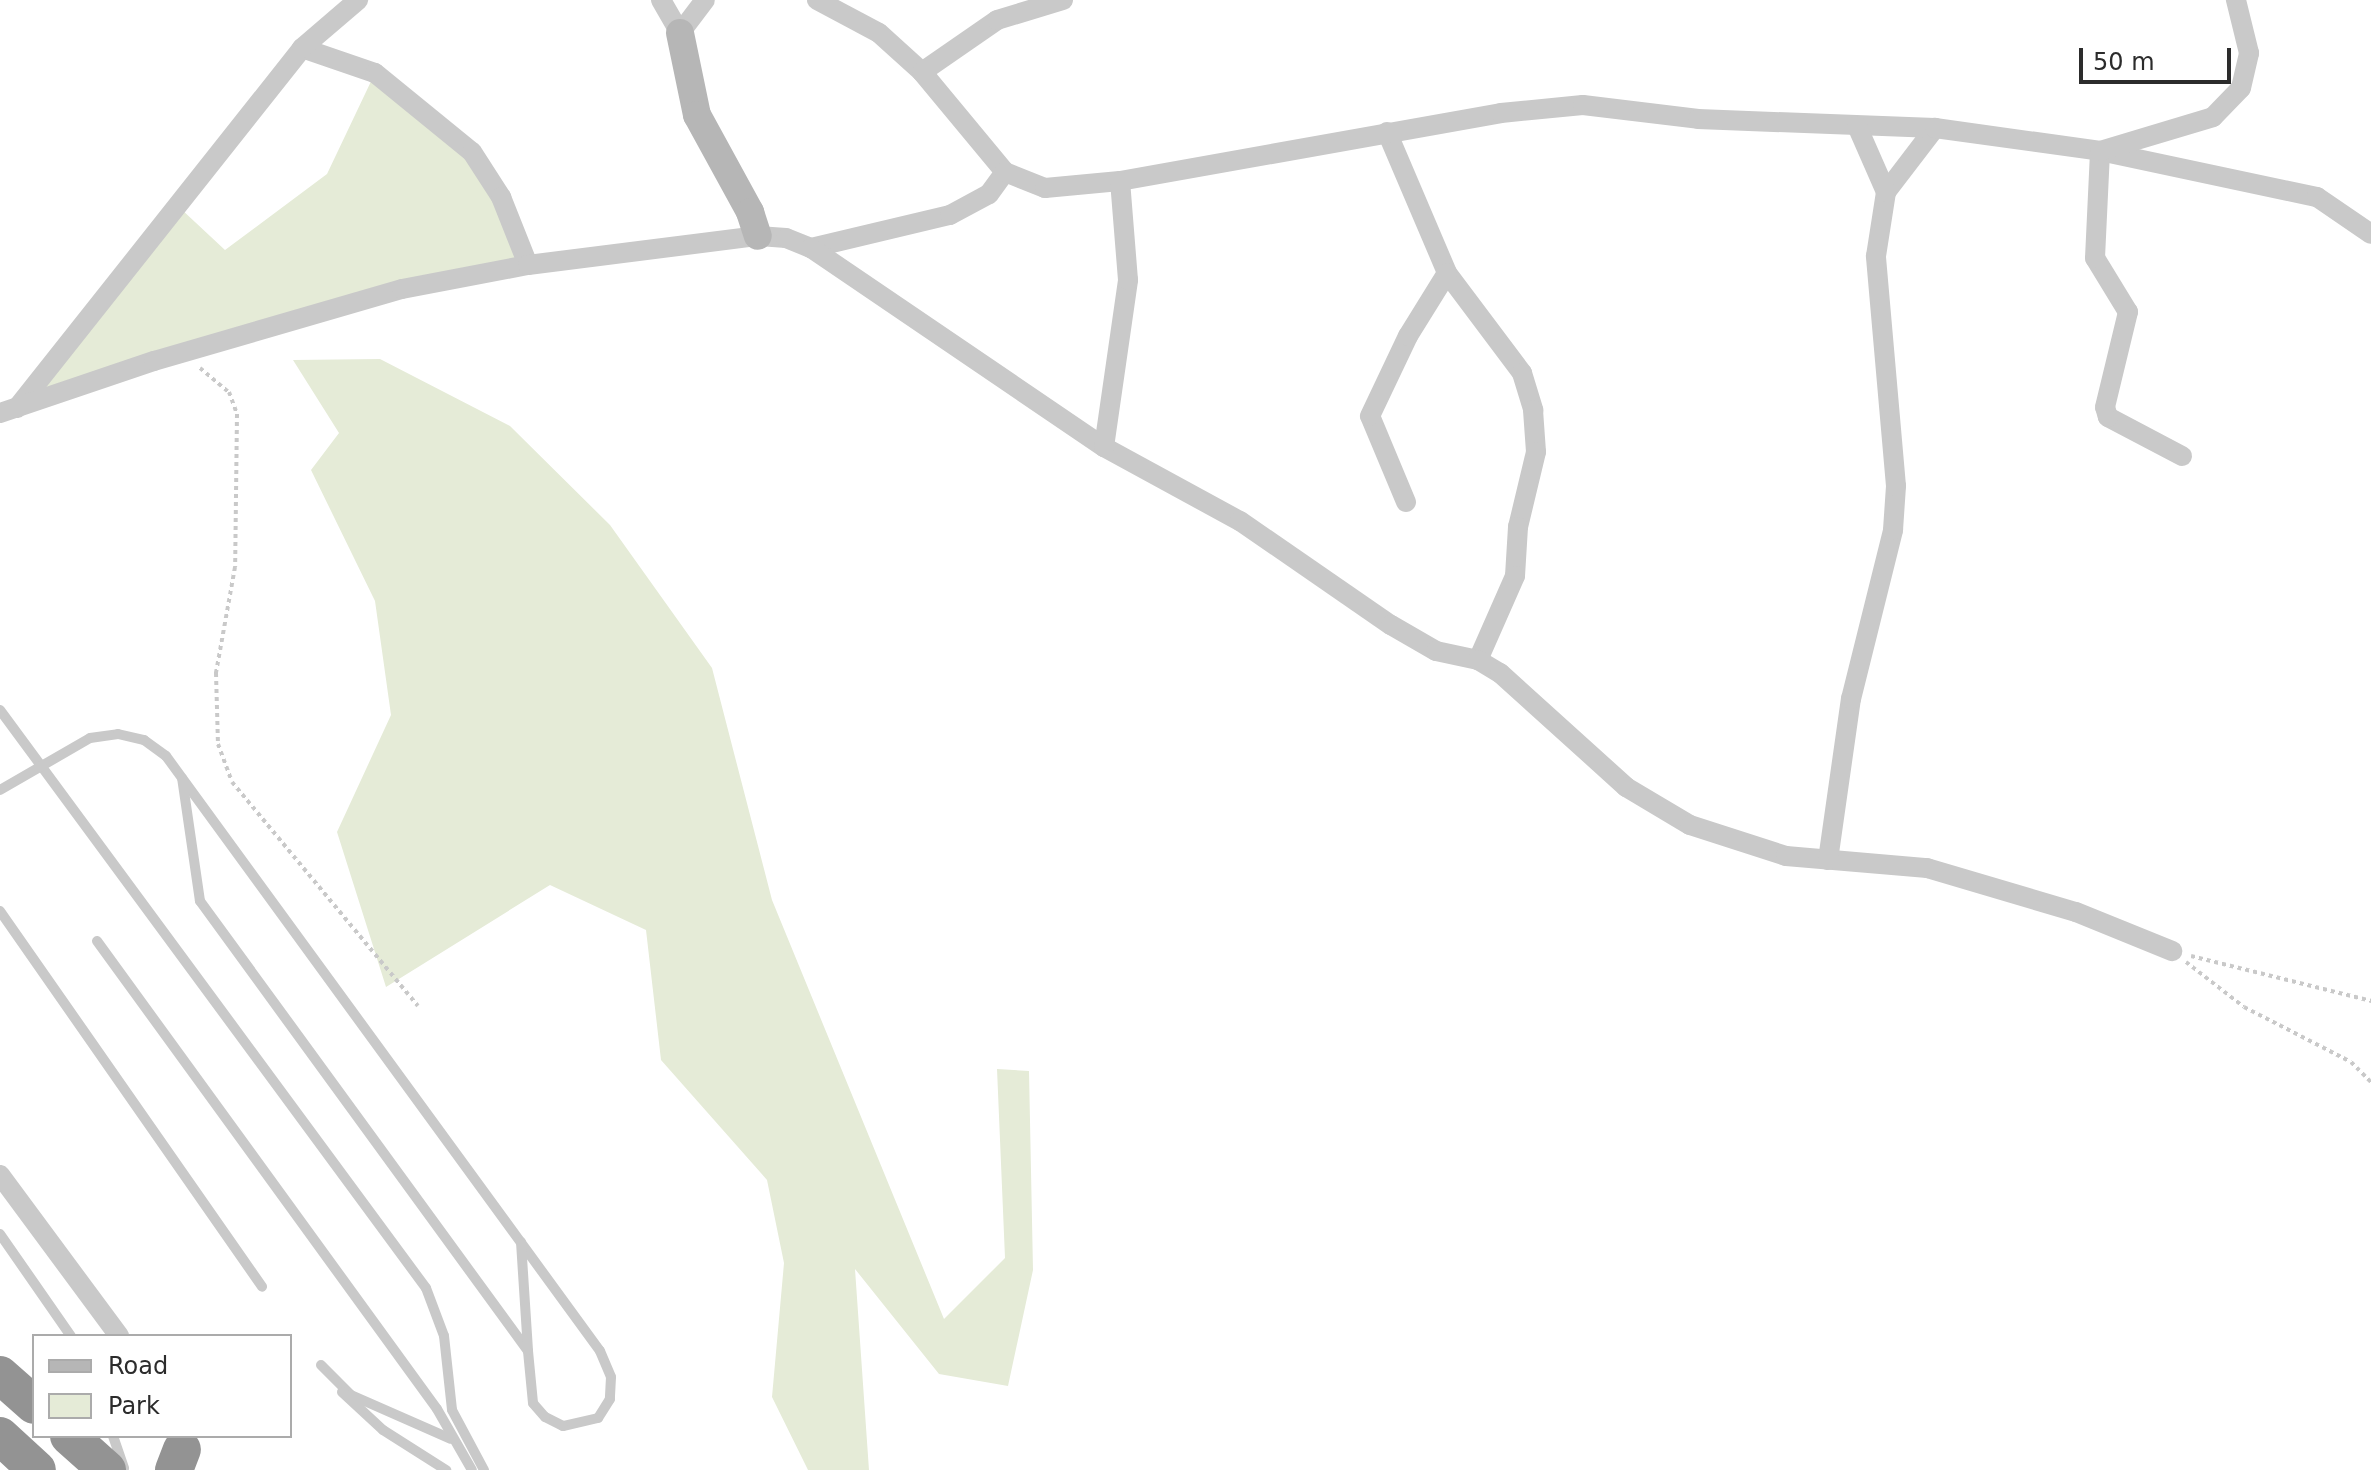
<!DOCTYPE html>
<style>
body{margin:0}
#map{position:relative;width:2371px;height:1470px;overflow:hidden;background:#fff;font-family:"DejaVu Sans",sans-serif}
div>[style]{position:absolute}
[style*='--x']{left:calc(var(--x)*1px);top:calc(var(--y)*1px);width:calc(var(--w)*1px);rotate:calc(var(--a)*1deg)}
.green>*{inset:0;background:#e5ebd7}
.path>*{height:4px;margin-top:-2px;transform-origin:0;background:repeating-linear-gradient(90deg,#c9c9c9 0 4px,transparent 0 8px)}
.lane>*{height:10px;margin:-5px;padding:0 5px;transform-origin:5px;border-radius:5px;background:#c9c9c9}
.street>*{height:20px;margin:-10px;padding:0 10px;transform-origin:10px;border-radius:10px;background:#c9c9c9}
.secondary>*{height:28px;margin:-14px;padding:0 14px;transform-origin:14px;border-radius:14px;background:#b6b6b6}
.highway>*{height:38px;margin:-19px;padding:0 19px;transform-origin:19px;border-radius:19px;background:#939393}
span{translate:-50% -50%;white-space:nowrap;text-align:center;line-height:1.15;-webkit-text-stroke:8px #fff;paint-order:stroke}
.legend{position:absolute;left:32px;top:1334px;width:260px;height:104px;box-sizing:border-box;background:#fff;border:2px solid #ababab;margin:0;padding:10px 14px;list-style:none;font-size:24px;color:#2c2c2c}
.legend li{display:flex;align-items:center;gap:16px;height:40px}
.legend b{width:40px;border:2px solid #ababab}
.scale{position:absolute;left:2079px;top:48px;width:152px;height:36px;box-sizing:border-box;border:4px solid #2c2c2c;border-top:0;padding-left:10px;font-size:24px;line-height:28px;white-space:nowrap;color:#2c2c2c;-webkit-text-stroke:6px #fff;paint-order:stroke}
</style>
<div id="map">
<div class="green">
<div style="clip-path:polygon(375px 73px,472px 152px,528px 265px,402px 289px,17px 408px,180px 208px,225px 250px,327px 174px)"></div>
<div style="clip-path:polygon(380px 359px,510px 426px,610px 525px,712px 668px,772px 900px,944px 1319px,1005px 1258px,997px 1069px,1029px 1071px,1033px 1270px,1008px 1386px,939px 1374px,855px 1269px,869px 1470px,808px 1470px,772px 1397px,784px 1263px,767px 1180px,661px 1060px,646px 930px,550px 885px,386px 987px,337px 832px,391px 715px,375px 601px,311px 470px,339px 433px,293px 360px)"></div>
</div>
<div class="path">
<div style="--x:200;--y:368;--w:38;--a:40"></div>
<div style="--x:229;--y:392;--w:23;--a:70"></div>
<div style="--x:237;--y:414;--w:153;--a:90.7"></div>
<div style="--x:235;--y:567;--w:108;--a:100.2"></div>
<div style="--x:216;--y:673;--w:71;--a:88.4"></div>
<div style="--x:218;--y:744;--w:40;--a:69.8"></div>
<div style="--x:232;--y:782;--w:291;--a:50.3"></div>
<div style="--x:2191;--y:956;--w:186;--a:14"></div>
<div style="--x:2186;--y:962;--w:73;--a:37.8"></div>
<div style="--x:2244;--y:1007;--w:120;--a:27.2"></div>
<div style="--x:2351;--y:1062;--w:28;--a:45"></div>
</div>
<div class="lane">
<div style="--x:0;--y:710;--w:718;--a:53.61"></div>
<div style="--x:426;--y:1288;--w:51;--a:69.4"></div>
<div style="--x:444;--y:1336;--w:74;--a:83.8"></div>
<div style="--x:452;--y:1410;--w:68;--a:61.9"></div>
<div style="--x:0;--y:790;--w:104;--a:-30"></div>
<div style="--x:90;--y:738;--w:28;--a:-8"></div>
<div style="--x:118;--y:734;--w:27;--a:13"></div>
<div style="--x:144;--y:740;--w:27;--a:36"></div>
<div style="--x:166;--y:756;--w:736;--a:53.89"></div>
<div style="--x:600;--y:1351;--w:28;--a:67"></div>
<div style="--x:611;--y:1377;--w:22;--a:93"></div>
<div style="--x:610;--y:1399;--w:22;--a:122"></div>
<div style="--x:598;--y:1418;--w:36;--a:167"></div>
<div style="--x:563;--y:1426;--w:20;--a:-153"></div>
<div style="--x:545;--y:1417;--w:18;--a:-131"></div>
<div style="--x:533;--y:1403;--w:52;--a:-95.5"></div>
<div style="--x:528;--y:1351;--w:557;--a:-126.09"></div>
<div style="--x:200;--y:901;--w:124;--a:-98.3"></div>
<div style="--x:0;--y:911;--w:458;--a:55.1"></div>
<div style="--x:97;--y:941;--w:578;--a:54"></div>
<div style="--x:437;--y:1409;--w:70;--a:60.2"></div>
<div style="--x:0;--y:1234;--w:124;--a:55.2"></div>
<div style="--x:521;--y:1242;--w:108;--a:86.3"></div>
<div style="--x:321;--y:1365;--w:42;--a:45"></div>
<div style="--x:351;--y:1395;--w:109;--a:23.7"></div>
<div style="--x:342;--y:1392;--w:56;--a:42.8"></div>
<div style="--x:383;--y:1430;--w:75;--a:32.4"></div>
<div style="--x:113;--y:1436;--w:34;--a:71"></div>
</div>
<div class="street">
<div style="--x:661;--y:0;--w:38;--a:60"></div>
<div style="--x:680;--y:33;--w:41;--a:-52.9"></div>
<div style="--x:817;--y:0;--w:70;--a:28"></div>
<div style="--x:879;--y:33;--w:58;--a:42.2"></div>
<div style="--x:922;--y:72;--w:130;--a:50.3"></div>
<div style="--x:302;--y:48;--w:77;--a:18.9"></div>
<div style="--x:375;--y:73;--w:125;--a:39.2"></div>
<div style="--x:472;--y:152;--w:54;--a:57.2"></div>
<div style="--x:501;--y:197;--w:73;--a:68.3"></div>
<div style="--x:922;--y:72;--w:91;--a:-34.7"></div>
<div style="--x:997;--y:20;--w:69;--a:-16.9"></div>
<div style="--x:1387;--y:132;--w:153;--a:66.9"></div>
<div style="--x:1447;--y:273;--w:125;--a:53.1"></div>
<div style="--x:1522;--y:373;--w:39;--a:73"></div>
<div style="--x:1533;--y:410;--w:42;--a:85.9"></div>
<div style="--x:1536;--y:452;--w:77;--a:103.5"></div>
<div style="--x:1518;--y:527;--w:49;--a:93.5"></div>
<div style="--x:1515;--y:576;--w:92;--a:113.8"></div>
<div style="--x:1886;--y:192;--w:81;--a:-52.6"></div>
<div style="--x:811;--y:248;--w:143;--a:-13.4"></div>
<div style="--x:950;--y:215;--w:44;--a:-28.3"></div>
<div style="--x:989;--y:194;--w:27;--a:-54"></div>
<div style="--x:1005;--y:172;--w:43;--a:21.8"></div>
<div style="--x:1045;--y:188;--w:75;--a:-5.3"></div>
<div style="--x:1120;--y:181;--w:387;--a:-10.1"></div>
<div style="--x:1501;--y:113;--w:82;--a:-5.6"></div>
<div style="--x:1583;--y:105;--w:116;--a:6.9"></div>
<div style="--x:1698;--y:119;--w:237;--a:2.2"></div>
<div style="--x:1935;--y:128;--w:167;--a:7.9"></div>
<div style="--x:2100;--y:151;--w:222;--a:12"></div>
<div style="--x:2317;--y:197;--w:65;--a:34.4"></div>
<div style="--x:17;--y:408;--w:459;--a:-51.6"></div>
<div style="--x:302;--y:48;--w:74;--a:-40.6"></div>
<div style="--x:0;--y:413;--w:163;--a:-18.7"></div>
<div style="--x:154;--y:361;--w:258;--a:-16.2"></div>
<div style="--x:402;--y:289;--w:128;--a:-10.8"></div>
<div style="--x:528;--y:265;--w:232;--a:-7.2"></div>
<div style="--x:758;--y:236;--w:28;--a:4"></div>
<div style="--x:786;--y:238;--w:27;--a:22"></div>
<div style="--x:811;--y:248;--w:354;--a:34.2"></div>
<div style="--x:1104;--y:447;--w:155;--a:28.6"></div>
<div style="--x:1240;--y:521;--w:183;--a:34.6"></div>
<div style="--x:1391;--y:625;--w:52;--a:30"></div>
<div style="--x:1436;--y:651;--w:43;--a:12.1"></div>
<div style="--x:1478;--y:660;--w:26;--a:31"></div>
<div style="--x:1500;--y:673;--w:170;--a:42.1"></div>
<div style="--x:1626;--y:787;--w:74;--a:30.7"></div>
<div style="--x:1690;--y:825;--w:101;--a:17.9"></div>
<div style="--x:1786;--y:856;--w:142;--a:4.9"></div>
<div style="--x:1927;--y:868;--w:155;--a:16.5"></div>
<div style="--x:2076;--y:912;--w:104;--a:22.1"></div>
<div style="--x:1104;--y:447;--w:169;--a:-81.8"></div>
<div style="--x:1128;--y:280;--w:99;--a:-94.6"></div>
<div style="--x:2182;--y:456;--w:84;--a:-152.2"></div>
<div style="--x:2108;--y:417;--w:10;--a:-107"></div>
<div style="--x:2105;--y:407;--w:98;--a:-76.4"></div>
<div style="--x:2128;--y:312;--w:63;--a:-121.4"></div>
<div style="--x:2095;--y:258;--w:107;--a:-87.3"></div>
<div style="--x:2100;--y:151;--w:118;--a:-16.7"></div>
<div style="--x:2213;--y:117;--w:40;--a:-46"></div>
<div style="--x:2241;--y:88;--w:36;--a:-77"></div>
<div style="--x:2249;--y:53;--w:55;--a:-103.8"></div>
<div style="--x:1406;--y:502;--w:93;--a:-112.7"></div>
<div style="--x:1370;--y:416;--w:89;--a:-64.6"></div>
<div style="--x:1408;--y:336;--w:74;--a:-58.2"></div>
<div style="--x:1828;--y:860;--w:163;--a:-81.9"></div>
<div style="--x:1851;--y:699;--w:174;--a:-76"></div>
<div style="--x:1893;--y:530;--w:44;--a:-86.1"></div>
<div style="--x:1896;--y:486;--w:231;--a:-95"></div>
<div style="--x:1876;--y:256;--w:65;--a:-81.1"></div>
<div style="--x:1886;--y:192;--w:72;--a:-113.7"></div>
<div style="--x:0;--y:1175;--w:200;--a:53.5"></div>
</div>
<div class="secondary">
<div style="--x:680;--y:33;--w:84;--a:78.3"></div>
<div style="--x:697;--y:115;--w:111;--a:61.3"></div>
<div style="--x:750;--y:212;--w:25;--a:72"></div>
</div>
<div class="highway">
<div style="--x:0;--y:1375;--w:45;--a:41.4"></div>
<div style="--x:0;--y:1436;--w:50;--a:42.6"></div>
<div style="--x:69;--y:1436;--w:51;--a:41.8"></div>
<div style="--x:174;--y:1470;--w:22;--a:-69"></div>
</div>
<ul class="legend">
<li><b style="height:10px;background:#b6b6b6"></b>Road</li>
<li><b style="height:22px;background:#e5ebd7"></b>Park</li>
</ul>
<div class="scale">50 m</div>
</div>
